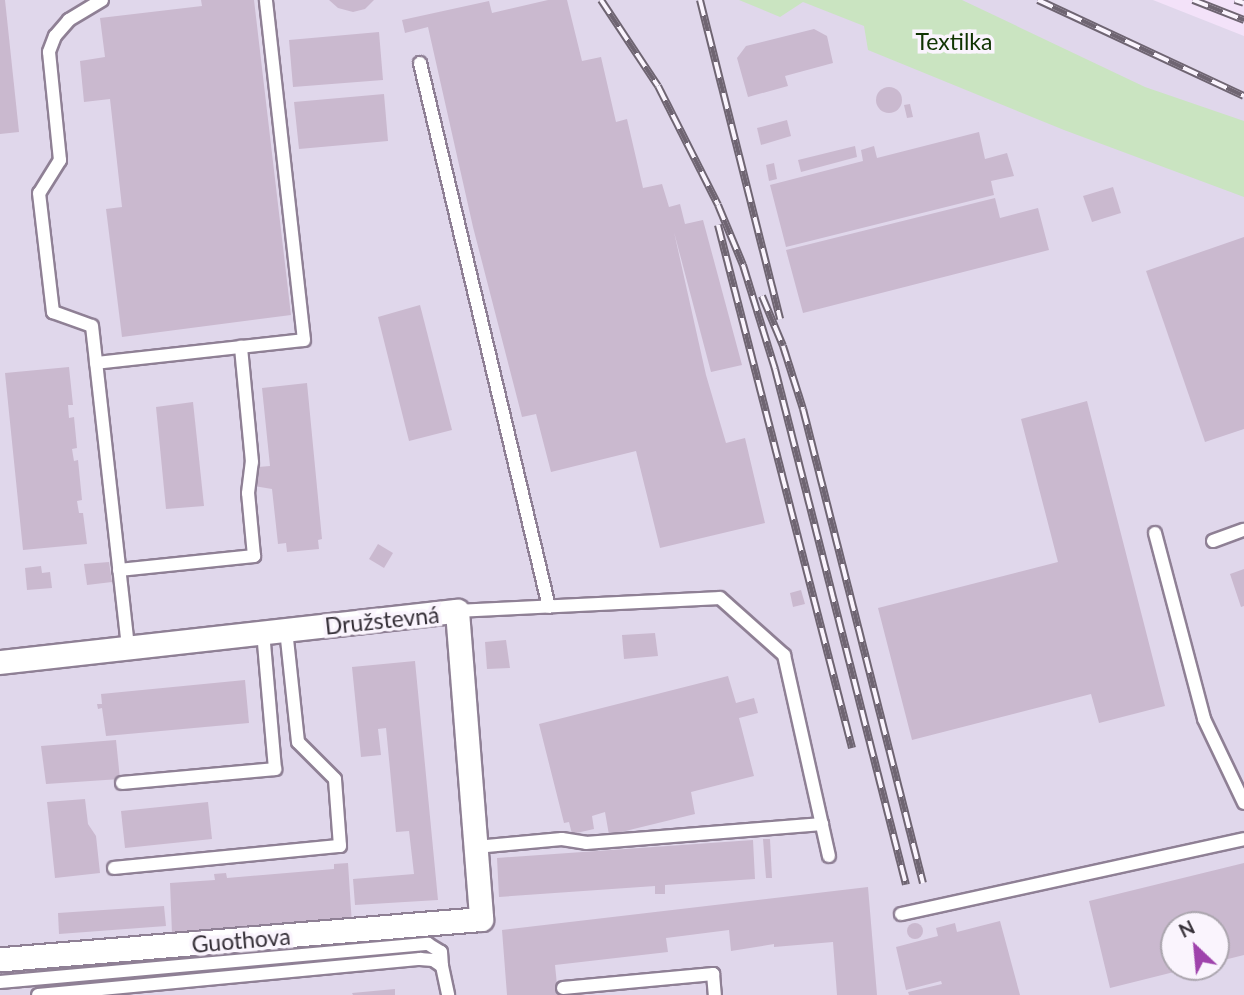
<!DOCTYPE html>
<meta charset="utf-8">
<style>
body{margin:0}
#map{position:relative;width:1244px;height:995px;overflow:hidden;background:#f3e2f9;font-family:Lato,sans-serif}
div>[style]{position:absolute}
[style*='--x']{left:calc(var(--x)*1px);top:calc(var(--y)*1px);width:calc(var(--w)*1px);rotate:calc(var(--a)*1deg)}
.industrial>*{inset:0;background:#e0d7eb}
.green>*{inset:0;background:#cae4c1}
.building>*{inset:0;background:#cab9cf}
.round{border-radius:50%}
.roads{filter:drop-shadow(2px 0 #8f8095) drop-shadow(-2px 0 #8f8095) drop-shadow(0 2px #8f8095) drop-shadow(0 -2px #8f8095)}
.service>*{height:12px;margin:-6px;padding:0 6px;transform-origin:6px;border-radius:6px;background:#fff}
.minor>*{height:23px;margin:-11.5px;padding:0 11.5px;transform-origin:11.5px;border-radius:11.5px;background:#fff}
.rail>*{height:8px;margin-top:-4px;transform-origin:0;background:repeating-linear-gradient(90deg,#faf4fd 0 16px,#6f6572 0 32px);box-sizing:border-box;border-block:2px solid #6f6572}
span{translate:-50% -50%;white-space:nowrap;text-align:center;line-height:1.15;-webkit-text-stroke:7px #faf4fd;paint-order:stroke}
.park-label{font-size:23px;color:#0f3301}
.street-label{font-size:23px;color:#352f37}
.north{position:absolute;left:1160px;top:911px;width:70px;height:70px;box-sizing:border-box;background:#faf4fd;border:2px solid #aba5ae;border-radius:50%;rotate:334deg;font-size:19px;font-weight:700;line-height:28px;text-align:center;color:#352f37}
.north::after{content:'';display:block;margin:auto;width:24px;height:32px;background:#9f43ac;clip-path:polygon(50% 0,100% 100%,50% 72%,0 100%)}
</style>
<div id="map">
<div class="industrial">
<div style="clip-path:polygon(evenodd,0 0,1153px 0,1244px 36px,1244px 995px,0 995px,0 0,1174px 925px,1216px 925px,1216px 967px,1174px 967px,1174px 925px)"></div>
</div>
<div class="green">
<div style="clip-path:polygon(739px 0,962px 0,1145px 87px,1244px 121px,1244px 197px,1064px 130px,868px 50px,864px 26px,803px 2px,780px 17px)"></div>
</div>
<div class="building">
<div style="clip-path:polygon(0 0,5px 0,19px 132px,0 134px)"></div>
<div style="clip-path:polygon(201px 0,254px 0,291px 315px,122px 337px,106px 209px,122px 207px,110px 99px,84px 102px,80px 61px,105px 57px,100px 18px,202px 6px)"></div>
<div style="clip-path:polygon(329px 0,374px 0,365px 9px,353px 12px,338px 8px)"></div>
<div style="clip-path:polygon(548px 0,567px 0,582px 61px,601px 57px,616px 122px,627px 119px,643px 188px,662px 184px,669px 207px,680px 204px,685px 224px,703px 220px,742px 365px,711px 372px,674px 232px,706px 375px,726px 443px,745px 438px,765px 523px,660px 548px,636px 451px,551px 472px,536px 414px,522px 417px,473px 227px,428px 27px,405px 33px,402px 20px,489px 1px,492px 13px)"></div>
<div style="clip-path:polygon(814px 29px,827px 36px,833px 63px,785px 76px,788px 86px,748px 97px,737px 58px,746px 46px)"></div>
<div style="clip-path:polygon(379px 32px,383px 80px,293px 87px,289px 40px)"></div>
<div class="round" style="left:876px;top:87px;width:26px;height:26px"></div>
<div style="clip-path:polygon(384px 94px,388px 141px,299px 149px,294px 102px)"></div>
<div style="clip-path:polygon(910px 104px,913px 117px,907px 118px,904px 105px)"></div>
<div style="clip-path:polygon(787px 120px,791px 136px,761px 145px,757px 128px)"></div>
<div style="clip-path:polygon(979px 132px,985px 159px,1007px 153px,1014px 176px,991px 181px,994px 195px,786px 247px,770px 185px,863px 161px,861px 150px,874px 146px,877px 158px)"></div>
<div style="clip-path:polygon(855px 146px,857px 157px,801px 172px,798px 160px)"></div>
<div style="clip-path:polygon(774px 163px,777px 179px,769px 181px,766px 165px)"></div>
<div style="clip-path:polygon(1113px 187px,1121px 213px,1092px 222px,1083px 196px)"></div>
<div style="clip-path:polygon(995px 198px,1000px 218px,1038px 208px,1049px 250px,803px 313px,786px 250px)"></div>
<div style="clip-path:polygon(1244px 237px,1244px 429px,1205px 442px,1146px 271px)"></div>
<div style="clip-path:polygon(420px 305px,452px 430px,409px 441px,378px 317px)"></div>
<div style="clip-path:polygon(69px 367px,73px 405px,68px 405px,69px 418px,74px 417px,77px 448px,72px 449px,74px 461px,78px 460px,82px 500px,77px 501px,79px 513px,83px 513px,87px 544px,23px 550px,5px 373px)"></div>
<div style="clip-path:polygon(307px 383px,322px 539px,318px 540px,319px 549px,287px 552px,286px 543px,278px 544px,272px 489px,254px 486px,258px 467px,270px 466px,262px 388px)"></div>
<div style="clip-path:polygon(1087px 401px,1165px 706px,1099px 723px,1091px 694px,912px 740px,878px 608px,1058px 562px,1021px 419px)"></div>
<div style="clip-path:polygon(193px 402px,204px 506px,166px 509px,156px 407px)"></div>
<div style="clip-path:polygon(378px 544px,393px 553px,384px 568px,369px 559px)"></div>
<div style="clip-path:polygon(109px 562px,112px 582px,87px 585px,84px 564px)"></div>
<div style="clip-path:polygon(41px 566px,42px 573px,50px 572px,52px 588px,27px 590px,25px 568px)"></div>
<div style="clip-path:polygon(1244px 569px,1244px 606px,1241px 607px,1230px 574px)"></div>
<div style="clip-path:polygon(801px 590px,805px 604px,793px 607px,790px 593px)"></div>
<div style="clip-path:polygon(655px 633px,658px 656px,624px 659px,622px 635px)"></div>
<div style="clip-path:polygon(506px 640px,510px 668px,487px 669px,485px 642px)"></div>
<div style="clip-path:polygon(415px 661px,438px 900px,355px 905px,353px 879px,414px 874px,409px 831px,396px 832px,386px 728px,378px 729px,381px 755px,361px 757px,352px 667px)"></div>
<div style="clip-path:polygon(728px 676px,736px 703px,754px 698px,758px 713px,739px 718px,754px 776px,691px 792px,695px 814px,609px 835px,605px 812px,592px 816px,594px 829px,572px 834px,569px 822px,564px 823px,539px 724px)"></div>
<div style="clip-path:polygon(245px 680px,249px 723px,106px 736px,102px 708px,98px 709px,97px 704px,102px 704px,101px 694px)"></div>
<div style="clip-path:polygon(116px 740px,120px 779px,46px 784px,41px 746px)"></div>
<div style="clip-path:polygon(85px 799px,88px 824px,96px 836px,100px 873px,55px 878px,47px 802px)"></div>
<div style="clip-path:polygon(208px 802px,212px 839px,125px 848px,121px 811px)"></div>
<div style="clip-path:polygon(763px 839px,770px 839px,772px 878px,766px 878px)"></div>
<div style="clip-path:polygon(753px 840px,755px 879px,665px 885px,665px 894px,655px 894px,655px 886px,499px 897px,497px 858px)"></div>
<div style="clip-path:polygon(348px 863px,352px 925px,172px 934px,170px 883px,215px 880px,214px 874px,226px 873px,227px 878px,334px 869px,334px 864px)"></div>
<div style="clip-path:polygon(1244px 863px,1244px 955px,1216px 962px,1216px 925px,1174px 925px,1174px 967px,1190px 968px,1110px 988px,1089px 901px)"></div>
<div style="clip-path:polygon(868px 887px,877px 995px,837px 995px,833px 942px,774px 947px,774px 944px,731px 951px,729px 930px,666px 938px,668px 952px,555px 965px,558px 995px,507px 995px,502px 930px)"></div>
<div style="clip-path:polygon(164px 906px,166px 926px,59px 934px,58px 913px)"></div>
<div style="clip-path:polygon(1000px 921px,1020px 995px,909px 995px,908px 992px,942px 984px,941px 981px,906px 990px,896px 947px,938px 936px,936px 928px,955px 923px,957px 932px)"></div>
<div class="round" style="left:907px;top:923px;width:16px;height:16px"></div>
<div style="clip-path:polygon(395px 989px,395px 995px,353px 995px,352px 993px)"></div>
</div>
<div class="roads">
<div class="service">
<div style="--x:102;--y:0;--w:39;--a:149"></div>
<div style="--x:69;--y:20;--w:21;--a:131"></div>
<div style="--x:55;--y:36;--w:17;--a:111"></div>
<div style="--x:49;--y:52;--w:109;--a:84.2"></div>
<div style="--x:60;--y:160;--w:39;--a:122"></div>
<div style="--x:39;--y:193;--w:120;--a:83.3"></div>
<div style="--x:53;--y:312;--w:41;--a:19.7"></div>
<div style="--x:92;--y:326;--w:324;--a:83.6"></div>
<div style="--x:420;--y:63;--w:559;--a:76.66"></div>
<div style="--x:96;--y:363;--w:209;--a:-6.3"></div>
<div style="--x:304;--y:340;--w:342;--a:-96.4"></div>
<div style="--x:1155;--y:533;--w:192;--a:75.2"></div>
<div style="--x:1204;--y:719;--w:93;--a:64.5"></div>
<div style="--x:1213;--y:541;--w:33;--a:-20"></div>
<div style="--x:119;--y:570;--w:136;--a:-5.9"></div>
<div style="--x:254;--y:556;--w:63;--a:-95.4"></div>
<div style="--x:248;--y:493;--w:31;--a:-83"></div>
<div style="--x:252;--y:462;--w:116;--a:-95.5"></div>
<div style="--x:457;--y:611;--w:263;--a:-2.8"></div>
<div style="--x:720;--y:598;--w:86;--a:41.7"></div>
<div style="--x:784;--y:655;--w:206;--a:77.4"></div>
<div style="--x:122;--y:783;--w:154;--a:-5.2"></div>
<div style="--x:275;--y:769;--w:137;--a:-95"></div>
<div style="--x:476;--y:847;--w:86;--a:-5.3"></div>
<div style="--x:562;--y:839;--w:24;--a:9"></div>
<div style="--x:586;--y:843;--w:237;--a:-4.6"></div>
<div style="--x:114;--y:868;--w:227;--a:-5.6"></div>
<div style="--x:340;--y:846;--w:67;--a:-94.3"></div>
<div style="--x:335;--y:779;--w:52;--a:-135"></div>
<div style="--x:298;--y:742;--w:113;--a:-96.1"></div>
<div style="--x:901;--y:914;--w:351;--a:-12.3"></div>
<div style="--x:0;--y:982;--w:430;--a:-5.1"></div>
<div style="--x:428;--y:944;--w:15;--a:32"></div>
<div style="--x:441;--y:952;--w:14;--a:86"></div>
<div style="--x:563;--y:988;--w:151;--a:-5.3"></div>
<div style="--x:713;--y:974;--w:21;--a:85"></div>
<div style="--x:38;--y:995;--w:384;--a:-5.4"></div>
<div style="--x:420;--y:959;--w:13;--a:4"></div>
<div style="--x:433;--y:960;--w:11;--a:34"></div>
<div style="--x:442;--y:966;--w:30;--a:78"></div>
</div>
<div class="minor">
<div style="--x:0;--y:662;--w:460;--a:-6.4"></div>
<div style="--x:457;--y:611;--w:309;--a:85.5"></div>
<div style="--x:481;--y:919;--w:483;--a:175.2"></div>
</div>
</div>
<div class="rail">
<div style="--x:601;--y:0;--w:103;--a:56.5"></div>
<div style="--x:658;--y:86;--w:133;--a:63.2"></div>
<div style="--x:718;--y:205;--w:65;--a:67.4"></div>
<div style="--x:743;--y:265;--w:109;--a:72.9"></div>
<div style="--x:775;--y:369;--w:532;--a:75.75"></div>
<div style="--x:700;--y:0;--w:329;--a:75.9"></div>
<div style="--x:1038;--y:0;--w:227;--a:25"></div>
<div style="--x:1193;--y:0;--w:55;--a:21.4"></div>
<div style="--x:1235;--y:0;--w:9;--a:18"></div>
<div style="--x:718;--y:225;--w:540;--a:75.63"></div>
<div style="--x:762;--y:296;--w:54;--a:67.2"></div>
<div style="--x:783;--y:346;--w:66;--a:72.4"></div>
<div style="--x:803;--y:409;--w:489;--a:75.8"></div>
</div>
<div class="park-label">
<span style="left:954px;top:41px">Textilka</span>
</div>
<div class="street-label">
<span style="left:382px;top:620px;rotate:-6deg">Družstevná</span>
<span style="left:241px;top:940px;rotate:-5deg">Guothova</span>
</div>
<div class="north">N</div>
</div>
